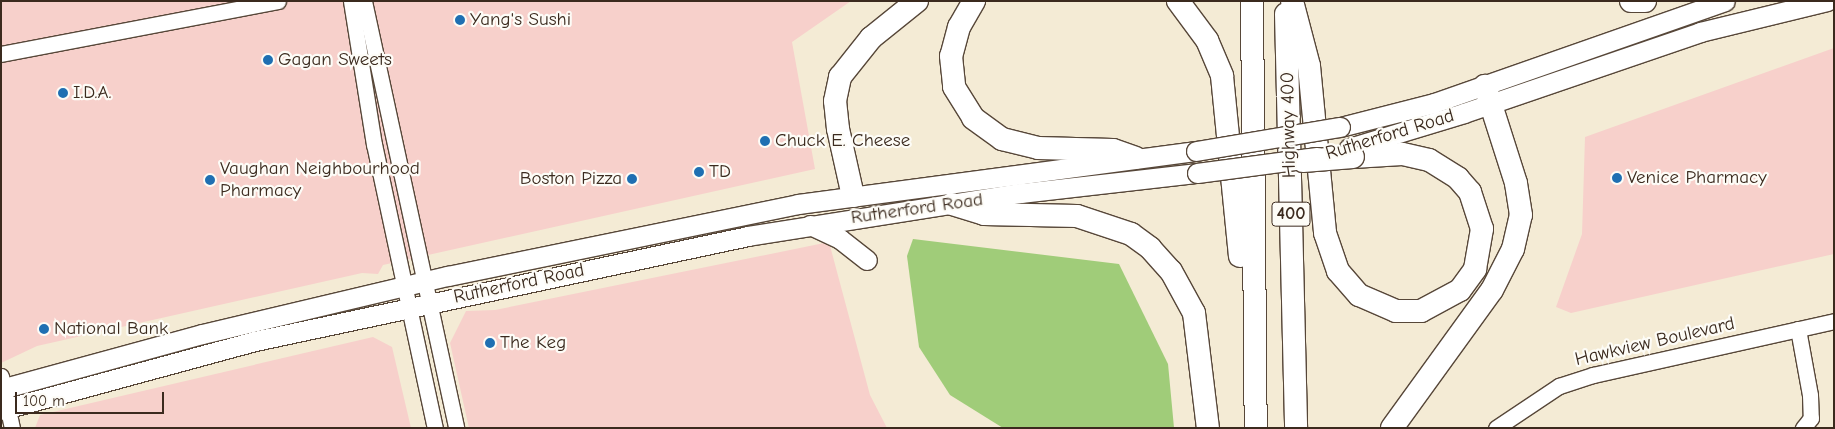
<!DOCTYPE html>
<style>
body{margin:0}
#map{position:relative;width:1835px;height:429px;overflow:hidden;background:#f4ebd5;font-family:"Comic Neue",sans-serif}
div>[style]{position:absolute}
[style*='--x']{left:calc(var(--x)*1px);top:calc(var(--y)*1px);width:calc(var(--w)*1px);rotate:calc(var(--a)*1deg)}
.built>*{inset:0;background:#f7d0cb}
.green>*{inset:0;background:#a0cc79}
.roads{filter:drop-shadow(1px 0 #574739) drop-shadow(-1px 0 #574739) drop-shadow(0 1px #574739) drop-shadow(0 -1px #574739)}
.minor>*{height:15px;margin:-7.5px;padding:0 7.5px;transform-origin:7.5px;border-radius:7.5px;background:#fff}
.major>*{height:19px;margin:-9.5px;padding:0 9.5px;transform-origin:9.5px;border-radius:9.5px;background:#fff}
.highway>*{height:22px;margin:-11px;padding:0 11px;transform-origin:11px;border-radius:11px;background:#fff}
.bridges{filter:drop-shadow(1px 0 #574739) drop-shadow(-1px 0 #574739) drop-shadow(0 1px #574739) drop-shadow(0 -1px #574739)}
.major-bridge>*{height:19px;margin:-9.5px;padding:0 9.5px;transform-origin:9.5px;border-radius:9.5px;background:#fff}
.highway-bridge>*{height:22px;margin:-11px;padding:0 11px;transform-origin:11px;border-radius:11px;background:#fff}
.dots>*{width:14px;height:14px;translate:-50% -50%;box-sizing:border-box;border:2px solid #fdfcf7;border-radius:50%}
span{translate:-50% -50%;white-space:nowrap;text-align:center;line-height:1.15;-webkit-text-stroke:4.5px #fdfcf7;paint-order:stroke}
.shield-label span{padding:1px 4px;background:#fdfcf7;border:1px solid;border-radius:4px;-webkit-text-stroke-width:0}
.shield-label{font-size:18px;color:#3b2a1e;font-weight:700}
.poi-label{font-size:19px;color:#3b2a1e}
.left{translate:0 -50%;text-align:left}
.right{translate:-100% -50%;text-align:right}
.street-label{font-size:19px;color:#3b2a1e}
.frame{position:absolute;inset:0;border:2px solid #3b2a1e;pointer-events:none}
.scale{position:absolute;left:15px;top:392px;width:149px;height:22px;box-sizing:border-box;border:2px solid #3b2a1e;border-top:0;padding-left:6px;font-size:15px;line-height:18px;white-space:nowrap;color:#3b2a1e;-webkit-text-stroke:4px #fdfcf7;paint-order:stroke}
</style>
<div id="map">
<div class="built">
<div style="clip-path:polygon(1px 1px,851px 1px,792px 42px,815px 169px,383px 265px,378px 274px,362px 273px,37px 346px,1px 363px)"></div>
<div style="clip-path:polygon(1834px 48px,1834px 254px,1571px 313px,1556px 307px,1582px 234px,1585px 137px)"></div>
<div style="clip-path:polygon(829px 242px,870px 395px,887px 428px,469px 428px,450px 343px,466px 311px,495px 310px)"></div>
<div style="clip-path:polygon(373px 337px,392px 347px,411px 428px,35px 428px,40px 415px)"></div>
</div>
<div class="green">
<div style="clip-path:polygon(913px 239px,1119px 264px,1168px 364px,1174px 428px,1003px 428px,950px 395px,919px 347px,907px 256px)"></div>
</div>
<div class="roads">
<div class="minor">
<div style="--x:351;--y:1;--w:145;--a:80.9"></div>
<div style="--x:374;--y:144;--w:290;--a:77.9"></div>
<div style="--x:364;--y:1;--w:437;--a:77.8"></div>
<div style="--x:1;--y:54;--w:282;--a:-10.8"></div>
<div style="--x:1798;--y:329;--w:67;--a:79.7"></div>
<div style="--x:1810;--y:395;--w:23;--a:88"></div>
<div style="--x:1811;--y:418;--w:13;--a:129"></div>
<div style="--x:1;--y:376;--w:53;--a:78.1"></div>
<div style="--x:1496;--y:428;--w:76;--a:-33.7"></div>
<div style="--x:1559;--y:386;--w:36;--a:-18"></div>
<div style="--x:1593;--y:375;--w:247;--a:-12.6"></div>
</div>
<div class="major">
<div style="--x:1340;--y:127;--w:97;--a:-14.3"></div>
<div style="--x:1434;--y:103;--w:308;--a:-19.3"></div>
<div style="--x:1349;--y:148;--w:120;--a:-16.9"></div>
<div style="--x:1464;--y:113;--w:250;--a:-18.9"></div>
<div style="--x:1700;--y:32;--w:131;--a:-13.7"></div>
<div style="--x:810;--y:225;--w:33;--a:25"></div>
<div style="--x:840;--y:239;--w:34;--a:38"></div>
<div style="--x:1;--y:389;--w:208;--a:-15.3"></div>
<div style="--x:202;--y:334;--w:253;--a:-13.3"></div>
<div style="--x:448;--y:276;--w:357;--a:-11.6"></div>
<div style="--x:798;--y:204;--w:402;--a:-7.6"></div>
<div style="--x:1;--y:410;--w:263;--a:-15.2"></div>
<div style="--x:255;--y:341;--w:504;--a:-12.02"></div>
<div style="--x:748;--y:236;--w:276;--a:-9"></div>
<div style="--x:1021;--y:193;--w:177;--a:-6.5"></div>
</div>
<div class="highway">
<div style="--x:974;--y:1;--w:30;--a:120"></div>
<div style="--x:959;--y:27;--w:30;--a:105"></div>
<div style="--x:951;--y:56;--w:31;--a:84"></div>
<div style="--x:954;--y:87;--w:36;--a:58"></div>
<div style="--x:973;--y:118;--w:36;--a:36"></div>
<div style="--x:1002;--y:139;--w:37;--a:14"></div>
<div style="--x:1038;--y:148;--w:75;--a:1.5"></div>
<div style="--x:1113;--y:150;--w:24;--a:19"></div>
<div style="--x:1178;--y:1;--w:49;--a:53.4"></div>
<div style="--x:1207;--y:40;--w:39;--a:67"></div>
<div style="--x:1222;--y:76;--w:181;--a:84.3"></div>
<div style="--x:1252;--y:1;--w:427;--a:89.5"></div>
<div style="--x:1292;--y:1;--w:67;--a:75.3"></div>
<div style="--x:1309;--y:66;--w:168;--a:84.5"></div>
<div style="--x:1325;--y:233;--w:40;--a:71.1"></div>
<div style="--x:1338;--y:271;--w:32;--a:49"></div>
<div style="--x:1359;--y:295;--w:40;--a:23.4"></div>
<div style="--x:1396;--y:311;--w:25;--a:0"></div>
<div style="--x:1421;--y:311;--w:44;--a:-28.3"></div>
<div style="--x:1460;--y:290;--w:26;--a:-54"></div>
<div style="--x:1475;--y:269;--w:41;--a:-80.1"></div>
<div style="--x:1482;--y:229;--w:39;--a:-108"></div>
<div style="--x:1470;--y:192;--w:18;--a:-131"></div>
<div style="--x:1458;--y:178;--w:34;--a:-148"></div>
<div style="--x:1429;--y:160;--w:28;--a:-167"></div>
<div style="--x:1402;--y:154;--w:49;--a:176.5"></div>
<div style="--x:1631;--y:1;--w:14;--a:0"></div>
<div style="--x:1286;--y:14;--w:414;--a:88.6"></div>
<div style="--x:853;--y:196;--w:69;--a:-102.6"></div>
<div style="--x:838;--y:129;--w:28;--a:-96"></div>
<div style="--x:835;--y:101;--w:25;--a:-78"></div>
<div style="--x:840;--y:77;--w:50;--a:-51.5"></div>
<div style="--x:871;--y:38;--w:59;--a:-38.8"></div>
<div style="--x:952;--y:204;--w:34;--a:17"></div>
<div style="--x:984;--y:214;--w:93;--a:1.2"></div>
<div style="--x:1077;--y:216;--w:57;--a:18.4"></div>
<div style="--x:1131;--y:234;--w:24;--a:36"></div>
<div style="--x:1150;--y:248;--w:31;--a:48"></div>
<div style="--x:1171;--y:271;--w:48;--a:61.3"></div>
<div style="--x:1194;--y:313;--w:116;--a:83.1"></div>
<div style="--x:1392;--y:428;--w:170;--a:-54.1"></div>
<div style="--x:1492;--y:290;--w:46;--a:-62.9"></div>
<div style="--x:1513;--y:249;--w:35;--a:-77"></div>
<div style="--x:1521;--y:215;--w:32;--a:-99"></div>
<div style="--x:1516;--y:183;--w:102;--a:-107.7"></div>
</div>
</div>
<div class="bridges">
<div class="major-bridge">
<div style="--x:1196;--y:151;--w:146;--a:-9.5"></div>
<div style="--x:1197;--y:173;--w:121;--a:-7.6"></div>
</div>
<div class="highway-bridge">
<div style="--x:1303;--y:161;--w:50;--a:-4.6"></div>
</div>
</div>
<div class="dots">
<div style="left:460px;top:20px;background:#1f6fb2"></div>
<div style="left:268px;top:60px;background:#1f6fb2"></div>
<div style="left:63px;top:93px;background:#1f6fb2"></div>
<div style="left:765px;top:141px;background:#1f6fb2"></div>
<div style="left:699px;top:172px;background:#1f6fb2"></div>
<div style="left:1617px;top:178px;background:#1f6fb2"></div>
<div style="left:632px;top:179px;background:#1f6fb2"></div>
<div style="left:210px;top:180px;background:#1f6fb2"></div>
<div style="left:44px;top:329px;background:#1f6fb2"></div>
<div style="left:490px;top:343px;background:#1f6fb2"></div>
</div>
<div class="shield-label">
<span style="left:1291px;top:214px">400</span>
</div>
<div class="poi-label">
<span class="left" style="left:470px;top:20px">Yang's Sushi</span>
<span class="left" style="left:278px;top:60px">Gagan Sweets</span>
<span class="left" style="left:73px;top:93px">I.D.A.</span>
<span class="left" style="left:775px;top:141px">Chuck E. Cheese</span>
<span class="left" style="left:220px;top:180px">Vaughan Neighbourhood<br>Pharmacy</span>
<span class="left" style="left:709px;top:172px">TD</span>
<span class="left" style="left:1627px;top:178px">Venice Pharmacy</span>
<span class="right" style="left:622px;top:179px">Boston Pizza</span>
<span class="left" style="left:54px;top:329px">National Bank</span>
<span class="left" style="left:500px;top:343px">The Keg</span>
</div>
<div class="street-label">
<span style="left:1289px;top:125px;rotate:-91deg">Highway 400</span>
<span style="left:1390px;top:135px;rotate:-17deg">Rutherford Road</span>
<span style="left:917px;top:209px;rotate:-8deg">Rutherford Road</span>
<span style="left:519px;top:284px;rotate:-12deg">Rutherford Road</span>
<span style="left:1655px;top:342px;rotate:-13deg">Hawkview Boulevard</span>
</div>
<div class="frame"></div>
<div class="scale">100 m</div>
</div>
